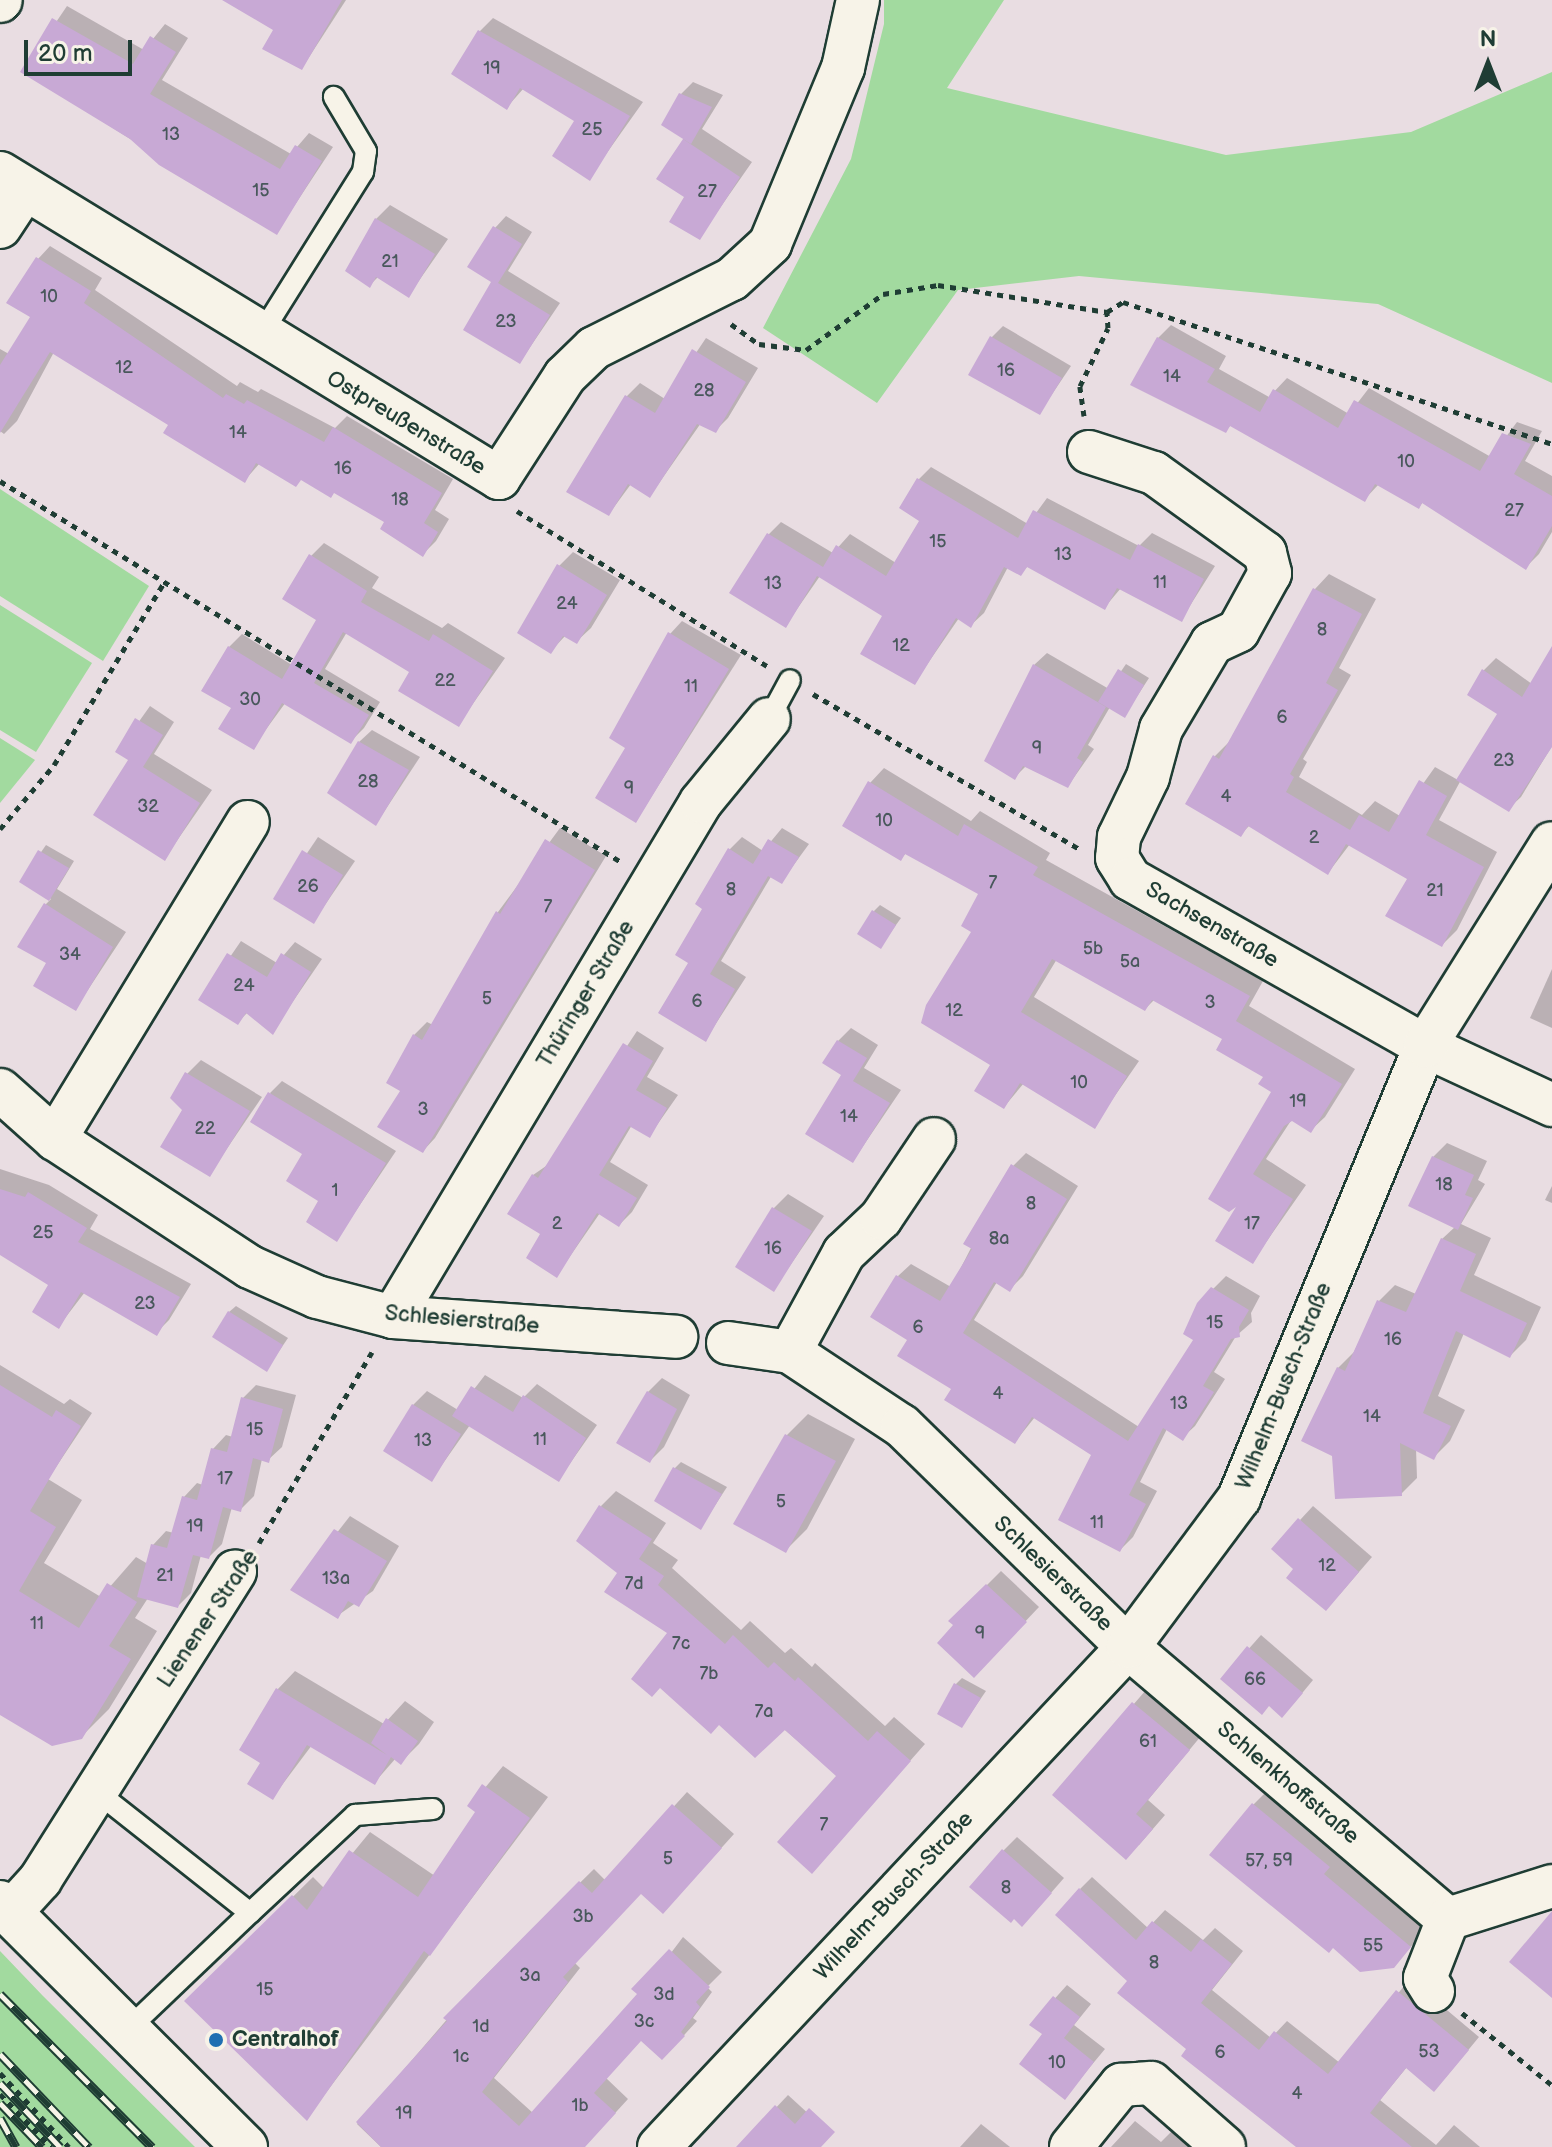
<!DOCTYPE html>
<meta charset="utf-8">
<style>
body{margin:0}
#map{position:relative;width:1552px;height:2147px;overflow:hidden;background:#e9dde2;font-family:"Balsamiq Sans",sans-serif}
div>[style]{position:absolute}
[style*='--x']{left:calc(var(--x)*1px);top:calc(var(--y)*1px);width:calc(var(--w)*1px);rotate:calc(var(--a)*1deg)}
.green>*{inset:0;background:#a2da9f}
.shadow>*{inset:0;background:#0003}
.building>*{inset:0;background:#c8a9d5}
.path>*{height:5px;margin-top:-2.5px;transform-origin:0;background:repeating-linear-gradient(90deg,#1f3d34 0 6px,transparent 0 12px)}
.roads{filter:drop-shadow(2px 0 #1f3d34) drop-shadow(-2px 0 #1f3d34) drop-shadow(0 2px #1f3d34) drop-shadow(0 -2px #1f3d34)}
.lane>*{height:20px;margin:-10px;padding:0 10px;transform-origin:10px;border-radius:10px;background:#f7f3e8}
.street>*{height:42px;margin:-21px;padding:0 21px;transform-origin:21px;border-radius:21px;background:#f7f3e8}
.secondary>*{height:44px;margin:-22px;padding:0 22px;transform-origin:22px;border-radius:22px;background:#f7f3e8}
.rail>*{height:9px;margin-top:-4.5px;transform-origin:0;background:repeating-linear-gradient(90deg,#f7f3e8 0 18px,#1f3d34 0 36px);box-sizing:border-box;border-block:2px solid #1f3d34}
.dots>*{width:22px;height:22px;translate:-50% -50%;box-sizing:border-box;border:4px solid #f7f3e8;border-radius:50%}
span{translate:-50% -50%;white-space:nowrap;text-align:center;line-height:1.15;-webkit-text-stroke:6px #f7f3e8;paint-order:stroke}
.number-label{font-size:18px;color:#49585c}
.number-label span{-webkit-text-stroke-width:0}
.street-label{font-size:22px;color:#1f3d34}
.poi-label{font-size:22px;color:#1f3d34;font-weight:700}
.left{translate:0 -50%;text-align:left}
.north{position:absolute;left:1448px;top:24px;width:80px;height:80px;-webkit-text-stroke:6px #f7f3e8;paint-order:stroke;rotate:0deg;font-size:22px;font-weight:700;line-height:32px;text-align:center;color:#1f3d34}
.north::after{content:'';display:block;margin:auto;width:28px;height:36px;background:#1f3d34;clip-path:polygon(50% 0,100% 100%,50% 72%,0 100%)}
.scale{position:absolute;left:24px;top:40px;width:108px;height:36px;box-sizing:border-box;border:4px solid #1f3d34;border-top:0;padding-left:10px;font-size:24px;line-height:28px;white-space:nowrap;color:#1f3d34;-webkit-text-stroke:6px #f7f3e8;paint-order:stroke}
</style>
<div id="map">
<div class="green">
<div style="clip-path:polygon(884px 0,1004px 0,947px 88px,1226px 155px,1411px 132px,1552px 72px,1552px 383px,1378px 304px,1079px 276px,958px 290px,877px 403px,763px 328px,851px 159px,884px 24px)"></div>
<div style="clip-path:polygon(0 489px,149px 586px,103px 661px,0 596px)"></div>
<div style="clip-path:polygon(0 605px,92px 663px,36px 752px,0 730px)"></div>
<div style="clip-path:polygon(0 738px,35px 760px,0 803px)"></div>
<div style="clip-path:polygon(0 1951px,43px 1996px,195px 2147px,0 2147px)"></div>
</div>
<div class="shadow">
<div style="clip-path:polygon(258px 0,346px 0,302px 68px)"></div>
<div style="clip-path:polygon(67px 6px,144px 50px,165px 24px,188px 38px,162px 80px,291px 154px,309px 133px,333px 147px,277px 232px,23px 71px)"></div>
<div style="clip-path:polygon(493px 18px,643px 102px,589px 178px,577px 121px,524px 88px,507px 107px,479px 32px)"></div>
<div style="clip-path:polygon(693px 82px,723px 95px,702px 129px,752px 162px,699px 238px,687px 196px,680px 95px)"></div>
<div style="clip-path:polygon(390px 205px,448px 239px,409px 295px,379px 276px,370px 285px,376px 219px)"></div>
<div style="clip-path:polygon(506px 216px,532px 232px,508px 271px,560px 303px,520px 362px,494px 282px,495px 228px)"></div>
<div style="clip-path:polygon(50px 246px,102px 278px,95px 290px,237px 386px,240px 382px,258px 392px,261px 389px,335px 428px,347px 416px,453px 479px,435px 510px,449px 519px,436px 541px,423px 554px,387px 522px,335px 491px,260px 463px,245px 480px,171px 424px,54px 352px,17px 421px,4px 434px,0 431px,0 349px,9px 354px,32px 316px,38px 259px)"></div>
<div style="clip-path:polygon(1171px 325px,1226px 356px,1219px 369px,1269px 397px,1287px 378px,1349px 414px,1369px 388px,1491px 457px,1517px 422px,1542px 431px,1525px 461px,1552px 476px,1552px 532px,1539px 554px,1526px 567px,1424px 501px,1419px 507px,1379px 484px,1364px 500px,1231px 425px,1225px 431px,1158px 338px)"></div>
<div style="clip-path:polygon(1003px 326px,1071px 366px,1040px 412px,991px 338px)"></div>
<div style="clip-path:polygon(706px 338px,758px 368px,728px 418px,715px 431px,701px 423px,650px 496px,631px 484px,609px 514px,569px 491px,627px 396px,640px 383px,665px 399px)"></div>
<div style="clip-path:polygon(931px 467px,1028px 524px,1047px 498px,1139px 546px,1152px 533px,1215px 566px,1181px 620px,1121px 588px,1105px 607px,1029px 565px,1021px 573px,1008px 567px,984px 613px,971px 625px,959px 618px,915px 682px,885px 615px,820px 576px,786px 625px,768px 535px,781px 522px,833px 553px,850px 534px,896px 563px,922px 520px,919px 479px)"></div>
<div style="clip-path:polygon(324px 543px,379px 577px,372px 588px,442px 628px,448px 623px,505px 658px,458px 725px,412px 671px,347px 632px,325px 669px,380px 702px,364px 728px,351px 741px,286px 702px,253px 747px,233px 707px,229px 647px,242px 634px,292px 665px,319px 619px,311px 556px)"></div>
<div style="clip-path:polygon(573px 552px,620px 580px,591px 628px,577px 641px,566px 635px,551px 651px,559px 566px)"></div>
<div style="clip-path:polygon(1329px 574px,1376px 599px,1339px 668px,1351px 675px,1303px 759px,1307px 762px,1299px 777px,1362px 815px,1375px 801px,1400px 816px,1435px 767px,1458px 780px,1500px 713px,1483px 671px,1496px 658px,1532px 684px,1552px 652px,1552px 746px,1521px 797px,1508px 809px,1461px 780px,1439px 820px,1497px 852px,1457px 930px,1442px 945px,1409px 878px,1350px 844px,1328px 873px,1250px 825px,1241px 834px,1214px 757px,1229px 742px,1315px 589px)"></div>
<div style="clip-path:polygon(682px 621px,741px 655px,636px 821px,628px 748px,670px 634px)"></div>
<div style="clip-path:polygon(1047px 653px,1109px 689px,1126px 664px,1149px 678px,1125px 715px,1110px 707px,1088px 745px,1094px 749px,1068px 786px,1026px 766px,1015px 777px,1034px 665px)"></div>
<div style="clip-path:polygon(150px 706px,174px 722px,154px 754px,212px 790px,165px 858px,131px 759px,118px 751px)"></div>
<div style="clip-path:polygon(372px 730px,420px 757px,376px 824px,359px 742px)"></div>
<div style="clip-path:polygon(884px 768px,971px 821px,980px 811px,1050px 853px,1046px 860px,1263px 981px,1249px 1006px,1355px 1069px,1325px 1117px,1310px 1131px,1292px 1119px,1266px 1159px,1306px 1185px,1253px 1261px,1242px 1200px,1274px 1092px,1266px 1076px,1225px 1038px,1155px 999px,1145px 1009px,1057px 959px,1034px 997px,1139px 1061px,1094px 1126px,1024px 1083px,1004px 1107px,974px 931px,981px 894px,907px 852px,901px 859px,870px 783px)"></div>
<div style="clip-path:polygon(560px 828px,606px 856px,435px 1138px,423px 1151px,403px 1090px,388px 1082px,414px 1035px,427px 1022px,433px 1025px,498px 912px)"></div>
<div style="clip-path:polygon(782px 828px,809px 844px,782px 881px,772px 875px,721px 961px,746px 977px,706px 1039px,691px 963px,705px 908px,729px 850px,742px 837px,763px 851px)"></div>
<div style="clip-path:polygon(318px 837px,355px 861px,314px 921px,276px 899px)"></div>
<div style="clip-path:polygon(46px 845px,74px 861px,57px 889px,126px 932px,76px 1008px,48px 963px,46px 904px,51px 899px,21px 881px)"></div>
<div style="clip-path:polygon(880px 905px,901px 918px,881px 946px,874px 911px)"></div>
<div style="clip-path:polygon(241px 941px,277px 963px,295px 942px,322px 959px,272px 1032px,248px 1012px,238px 1022px,201px 999px)"></div>
<div style="clip-path:polygon(1552px 969px,1552px 1028px,1530px 1018px)"></div>
<div style="clip-path:polygon(851px 1028px,878px 1045px,864px 1068px,901px 1090px,853px 1161px,838px 1041px)"></div>
<div style="clip-path:polygon(637px 1031px,664px 1048px,647px 1077px,678px 1095px,650px 1135px,632px 1125px,610px 1162px,648px 1185px,632px 1212px,619px 1225px,600px 1213px,557px 1275px,543px 1233px,533px 1175px,549px 1164px)"></div>
<div style="clip-path:polygon(201px 1060px,262px 1097px,209px 1175px,185px 1110px,187px 1074px)"></div>
<div style="clip-path:polygon(282px 1081px,396px 1151px,337px 1239px,305px 1153px,270px 1093px)"></div>
<div style="clip-path:polygon(1447px 1143px,1487px 1161px,1478px 1180px,1485px 1184px,1461px 1224px,1491px 1238px,1474px 1275px,1541px 1307px,1526px 1340px,1510px 1356px,1464px 1333px,1438px 1396px,1465px 1410px,1450px 1441px,1434px 1457px,1416px 1448px,1417px 1478px,1401px 1494px,1338px 1368px,1354px 1352px,1379px 1301px,1395px 1285px,1416px 1294px,1442px 1239px,1456px 1226px,1433px 1157px)"></div>
<div style="clip-path:polygon(1026px 1153px,1078px 1186px,1023px 1276px,1010px 1289px,997px 1282px,974px 1320px,1139px 1427px,1195px 1339px,1213px 1289px,1226px 1276px,1260px 1296px,1251px 1313px,1252px 1322px,1236px 1336px,1214px 1372px,1225px 1379px,1195px 1426px,1182px 1438px,1167px 1429px,1140px 1482px,1157px 1491px,1133px 1537px,1120px 1550px,1094px 1454px,1035px 1417px,1015px 1442px,953px 1389px,910px 1339px,898px 1276px,911px 1264px,951px 1287px,1013px 1166px)"></div>
<div style="clip-path:polygon(0 1169px,49px 1185px,98px 1215px,90px 1229px,191px 1284px,169px 1320px,156px 1333px,85px 1292px,59px 1326px,51px 1284px,0 1252px)"></div>
<div style="clip-path:polygon(1552px 1186px,1552px 1203px,1545px 1200px)"></div>
<div style="clip-path:polygon(788px 1194px,824px 1216px,774px 1289px,774px 1208px)"></div>
<div style="clip-path:polygon(236px 1306px,288px 1338px,267px 1369px,229px 1312px)"></div>
<div style="clip-path:polygon(0 1365px,64px 1404px,70px 1399px,92px 1413px,48px 1479px,82px 1500px,44px 1563px,101px 1597px,136px 1557px,148px 1564px,153px 1545px,166px 1531px,174px 1533px,184px 1497px,197px 1483px,203px 1485px,213px 1449px,226px 1435px,233px 1437px,243px 1398px,256px 1385px,296px 1395px,282px 1447px,268px 1460px,262px 1459px,254px 1496px,241px 1509px,232px 1507px,222px 1544px,209px 1557px,201px 1555px,191px 1593px,178px 1606px,148px 1598px,135px 1618px,157px 1631px,109px 1709px,81px 1737px,0 1712px)"></div>
<div style="clip-path:polygon(485px 1375px,523px 1398px,537px 1384px,597px 1425px,559px 1479px,470px 1425px,432px 1479px,413px 1405px,427px 1391px,458px 1410px)"></div>
<div style="clip-path:polygon(662px 1378px,690px 1395px,664px 1447px,650px 1461px,648px 1392px)"></div>
<div style="clip-path:polygon(808px 1414px,855px 1439px,807px 1529px,786px 1550px,787px 1435px)"></div>
<div style="clip-path:polygon(681px 1462px,727px 1487px,701px 1527px,674px 1469px)"></div>
<div style="clip-path:polygon(616px 1491px,666px 1523px,653px 1543px,678px 1560px,672px 1568px,741px 1630px,750px 1621px,785px 1653px,791px 1648px,812px 1667px,815px 1663px,885px 1726px,894px 1717px,925px 1744px,827px 1855px,839px 1776px,670px 1632px,619px 1572px,601px 1506px)"></div>
<div style="clip-path:polygon(1313px 1506px,1372px 1557px,1340px 1594px,1300px 1520px)"></div>
<div style="clip-path:polygon(350px 1516px,399px 1546px,373px 1591px,337px 1616px,293px 1589px)"></div>
<div style="clip-path:polygon(1001px 1571px,1039px 1607px,988px 1661px,951px 1621px)"></div>
<div style="clip-path:polygon(1261px 1635px,1313px 1680px,1294px 1703px,1222px 1679px)"></div>
<div style="clip-path:polygon(295px 1671px,384px 1724px,405px 1701px,434px 1722px,419px 1744px,401px 1762px,396px 1758px,375px 1782px,312px 1745px,273px 1797px,263px 1762px,277px 1690px)"></div>
<div style="clip-path:polygon(962px 1678px,986px 1691px,962px 1726px,956px 1684px)"></div>
<div style="clip-path:polygon(1146px 1690px,1201px 1736px,1148px 1800px,1165px 1815px,1139px 1845px,1055px 1795px)"></div>
<div style="clip-path:polygon(503px 1766px,548px 1797px,307px 2118px,187px 2001px,313px 1877px,324px 1888px,370px 1832px,435px 1876px,478px 1812px,470px 1806px)"></div>
<div style="clip-path:polygon(1271px 1787px,1346px 1849px,1340px 1856px,1427px 1929px,1393px 1966px,1253px 1805px)"></div>
<div style="clip-path:polygon(687px 1792px,734px 1834px,676px 1898px,641px 1892px,575px 1963px,580px 1968px,494px 2078px,533px 2113px,640px 1994px,683px 1937px,722px 1972px,707px 1987px,712px 1992px,693px 2018px,697px 2021px,675px 2045px,642px 2039px,606px 2078px,628px 2099px,584px 2147px,381px 2147px,357px 2124px,480px 1981px,594px 1869px,606px 1881px)"></div>
<div style="clip-path:polygon(1017px 1837px,1064px 1878px,1036px 1910px,1003px 1851px)"></div>
<div style="clip-path:polygon(1092px 1877px,1148px 1928px,1165px 1910px,1203px 1940px,1215px 1928px,1243px 1951px,1212px 1990px,1271px 2038px,1287px 2021px,1340px 2063px,1410px 1979px,1479px 2037px,1446px 2077px,1407px 2067px,1380px 2100px,1436px 2145px,1454px 2125px,1480px 2147px,1299px 2147px,1189px 2049px,1129px 1980px,1080px 1889px)"></div>
<div style="clip-path:polygon(1067px 1985px,1091px 2004px,1074px 2025px,1105px 2049px,1065px 2097px,1045px 2034px,1032px 2024px)"></div>
<div style="clip-path:polygon(788px 2095px,823px 2127px,805px 2147px,739px 2147px)"></div>
<div style="clip-path:polygon(1135px 2121px,1161px 2142px,1177px 2126px,1203px 2147px,1111px 2147px)"></div>
<div style="clip-path:polygon(981px 2124px,1010px 2147px,960px 2147px)"></div>
</div>
<div class="building">
<div style="clip-path:polygon(222px 0,342px 0,302px 70px,262px 49px,273px 30px)"></div>
<div style="clip-path:polygon(52px 18px,133px 64px,150px 36px,176px 52px,150px 94px,280px 169px,295px 145px,322px 161px,277px 235px,159px 165px,130px 139px,20px 72px)"></div>
<div style="clip-path:polygon(478px 30px,630px 116px,590px 181px,552px 156px,574px 121px,520px 88px,507px 110px,451px 74px)"></div>
<div style="clip-path:polygon(679px 93px,712px 107px,691px 144px,661px 125px)"></div>
<div style="clip-path:polygon(683px 139px,740px 177px,700px 240px,669px 222px,684px 197px,656px 179px)"></div>
<div style="clip-path:polygon(375px 218px,435px 254px,409px 298px,376px 277px,370px 288px,345px 271px)"></div>
<div style="clip-path:polygon(493px 226px,522px 244px,498px 283px,550px 315px,520px 364px,463px 330px,491px 282px,467px 267px)"></div>
<div style="clip-path:polygon(36px 257px,91px 291px,84px 303px,223px 398px,226px 394px,244px 404px,247px 400px,324px 442px,333px 427px,442px 493px,424px 523px,438px 532px,423px 557px,380px 529px,384px 522px,334px 493px,331px 498px,301px 480px,296px 487px,256px 463px,245px 483px,163px 433px,168px 425px,50px 352px,0 433px,0 365px,30px 317px,6px 303px)"></div>
<div style="clip-path:polygon(990px 336px,1062px 378px,1040px 415px,968px 375px)"></div>
<div style="clip-path:polygon(1157px 337px,1215px 369px,1207px 382px,1260px 412px,1273px 389px,1338px 428px,1354px 400px,1480px 471px,1502px 433px,1531px 444px,1514px 474px,1552px 496px,1552px 526px,1526px 570px,1422px 503px,1419px 509px,1375px 484px,1365px 502px,1230px 426px,1226px 433px,1130px 385px)"></div>
<div style="clip-path:polygon(692px 349px,746px 382px,716px 433px,697px 424px,650px 498px,628px 484px,609px 516px,566px 492px,625px 395px,655px 413px)"></div>
<div style="clip-path:polygon(917px 478px,1018px 538px,1033px 510px,1130px 560px,1138px 544px,1204px 579px,1182px 622px,1117px 588px,1105px 610px,1027px 567px,1021px 576px,1004px 567px,971px 628px,956px 618px,915px 685px,860px 654px,882px 616px,817px 576px,786px 628px,729px 593px,767px 533px,823px 567px,836px 545px,886px 576px,919px 521px,899px 508px)"></div>
<div style="clip-path:polygon(309px 554px,367px 591px,361px 602px,429px 641px,433px 634px,493px 671px,459px 727px,398px 691px,409px 672px,343px 632px,314px 683px,369px 715px,351px 744px,282px 703px,254px 750px,218px 729px,231px 708px,201px 691px,228px 646px,282px 679px,316px 620px,282px 599px)"></div>
<div style="clip-path:polygon(557px 564px,607px 595px,577px 644px,563px 636px,551px 654px,517px 633px)"></div>
<div style="clip-path:polygon(1313px 588px,1362px 614px,1326px 683px,1338px 690px,1290px 774px,1294px 777px,1286px 792px,1350px 830px,1359px 815px,1389px 832px,1419px 780px,1447px 796px,1426px 835px,1484px 867px,1442px 947px,1385px 916px,1407px 879px,1346px 844px,1328px 875px,1248px 826px,1241px 837px,1185px 804px,1213px 755px,1219px 759px)"></div>
<div style="clip-path:polygon(668px 632px,729px 669px,636px 823px,595px 798px,625px 748px,609px 738px)"></div>
<div style="clip-path:polygon(1552px 646px,1552px 747px,1509px 812px,1456px 780px,1497px 714px,1467px 695px,1482px 669px,1522px 697px)"></div>
<div style="clip-path:polygon(1033px 664px,1106px 707px,1077px 758px,1083px 762px,1068px 788px,1023px 766px,1015px 780px,984px 761px)"></div>
<div style="clip-path:polygon(1118px 669px,1144px 685px,1125px 718px,1098px 702px)"></div>
<div style="clip-path:polygon(135px 718px,163px 735px,143px 767px,200px 803px,165px 861px,93px 815px,128px 760px,115px 752px)"></div>
<div style="clip-path:polygon(358px 741px,409px 770px,376px 826px,327px 793px)"></div>
<div style="clip-path:polygon(868px 781px,958px 836px,964px 824px,1038px 867px,1033px 875px,1250px 996px,1236px 1021px,1342px 1084px,1311px 1133px,1292px 1121px,1284px 1126px,1253px 1174px,1293px 1199px,1253px 1264px,1215px 1241px,1236px 1207px,1229px 1212px,1208px 1199px,1271px 1092px,1258px 1084px,1263px 1077px,1216px 1050px,1222px 1039px,1152px 1000px,1145px 1011px,1052px 959px,1021px 1012px,1127px 1076px,1095px 1129px,1020px 1083px,1004px 1109px,974px 1091px,990px 1065px,921px 1023px,926px 1005px,971px 932px,961px 926px,978px 894px,905px 854px,901px 861px,842px 826px)"></div>
<div style="clip-path:polygon(545px 839px,595px 870px,423px 1153px,377px 1127px,400px 1091px,386px 1083px,413px 1034px,422px 1040px,496px 911px,500px 914px)"></div>
<div style="clip-path:polygon(768px 839px,799px 857px,782px 884px,768px 876px,710px 974px,735px 989px,706px 1042px,658px 1013px,688px 963px,675px 955px,702px 909px,695px 904px,728px 848px,753px 864px)"></div>
<div style="clip-path:polygon(38px 850px,69px 868px,49px 901px,19px 882px)"></div>
<div style="clip-path:polygon(302px 850px,343px 875px,314px 924px,273px 899px)"></div>
<div style="clip-path:polygon(44px 903px,113px 947px,76px 1011px,33px 986px,46px 963px,17px 947px)"></div>
<div style="clip-path:polygon(872px 910px,896px 925px,881px 949px,857px 934px)"></div>
<div style="clip-path:polygon(227px 953px,267px 977px,281px 953px,311px 972px,273px 1035px,246px 1013px,238px 1025px,198px 1000px)"></div>
<div style="clip-path:polygon(837px 1040px,867px 1058px,853px 1081px,890px 1103px,853px 1163px,805px 1134px,841px 1075px,822px 1063px)"></div>
<div style="clip-path:polygon(623px 1043px,653px 1061px,636px 1090px,667px 1108px,650px 1138px,629px 1126px,599px 1175px,637px 1198px,619px 1227px,597px 1213px,557px 1278px,526px 1258px,540px 1234px,507px 1214px,532px 1174px,538px 1178px)"></div>
<div style="clip-path:polygon(185px 1072px,250px 1111px,210px 1177px,160px 1147px,182px 1110px,170px 1098px)"></div>
<div style="clip-path:polygon(268px 1092px,386px 1163px,337px 1242px,306px 1222px,318px 1201px,286px 1181px,302px 1154px,250px 1122px)"></div>
<div style="clip-path:polygon(1432px 1156px,1474px 1175px,1465px 1195px,1473px 1198px,1458px 1230px,1408px 1206px)"></div>
<div style="clip-path:polygon(1011px 1164px,1067px 1199px,1010px 1292px,994px 1282px,963px 1333px,1128px 1441px,1193px 1340px,1183px 1334px,1197px 1303px,1211px 1287px,1249px 1310px,1239px 1327px,1240px 1337px,1231px 1339px,1203px 1386px,1214px 1392px,1183px 1441px,1163px 1428px,1129px 1495px,1146px 1504px,1120px 1552px,1058px 1520px,1091px 1455px,1032px 1417px,1015px 1444px,944px 1400px,951px 1389px,897px 1356px,907px 1340px,870px 1317px,896px 1275px,940px 1301px,972px 1249px,963px 1244px)"></div>
<div style="clip-path:polygon(0 1189px,25px 1197px,28px 1192px,87px 1228px,78px 1242px,180px 1297px,157px 1336px,81px 1292px,59px 1329px,32px 1312px,48px 1285px,0 1255px)"></div>
<div style="clip-path:polygon(772px 1207px,812px 1231px,774px 1292px,735px 1267px)"></div>
<div style="clip-path:polygon(1441px 1238px,1476px 1254px,1460px 1291px,1527px 1323px,1510px 1358px,1456px 1331px,1423px 1413px,1451px 1426px,1434px 1460px,1400px 1443px,1402px 1496px,1335px 1499px,1332px 1456px,1301px 1441px,1337px 1367px,1345px 1371px,1377px 1300px,1406px 1312px)"></div>
<div style="clip-path:polygon(228px 1311px,283px 1345px,267px 1372px,212px 1337px)"></div>
<div style="clip-path:polygon(0 1385px,52px 1417px,56px 1410px,81px 1426px,30px 1511px,56px 1527px,19px 1591px,79px 1628px,107px 1583px,137px 1602px,109px 1646px,131px 1659px,82px 1739px,52px 1746px,0 1715px)"></div>
<div style="clip-path:polygon(471px 1386px,513px 1412px,523px 1395px,586px 1438px,559px 1482px,452px 1416px)"></div>
<div style="clip-path:polygon(647px 1391px,677px 1409px,650px 1463px,616px 1443px)"></div>
<div style="clip-path:polygon(241px 1397px,283px 1409px,269px 1463px,253px 1458px,241px 1512px,223px 1507px,209px 1559px,193px 1555px,178px 1608px,137px 1597px,151px 1544px,167px 1548px,182px 1496px,197px 1500px,211px 1448px,227px 1452px)"></div>
<div style="clip-path:polygon(412px 1404px,461px 1434px,432px 1482px,383px 1451px)"></div>
<div style="clip-path:polygon(785px 1434px,836px 1461px,786px 1553px,733px 1524px)"></div>
<div style="clip-path:polygon(673px 1467px,722px 1494px,701px 1530px,654px 1501px)"></div>
<div style="clip-path:polygon(599px 1505px,652px 1539px,639px 1559px,664px 1576px,658px 1585px,725px 1644px,733px 1635px,768px 1668px,774px 1662px,795px 1681px,798px 1677px,868px 1741px,877px 1731px,911px 1761px,812px 1874px,777px 1842px,836px 1776px,785px 1730px,755px 1758px,719px 1725px,711px 1734px,660px 1688px,652px 1697px,631px 1679px,667px 1633px,604px 1592px,617px 1573px,576px 1541px)"></div>
<div style="clip-path:polygon(1298px 1518px,1359px 1572px,1326px 1611px,1286px 1578px,1293px 1569px,1271px 1549px)"></div>
<div style="clip-path:polygon(334px 1529px,387px 1561px,359px 1607px,348px 1601px,338px 1619px,290px 1590px)"></div>
<div style="clip-path:polygon(986px 1584px,1027px 1622px,974px 1678px,937px 1643px,953px 1625px,948px 1621px)"></div>
<div style="clip-path:polygon(1247px 1646px,1303px 1693px,1282px 1718px,1269px 1706px,1262px 1715px,1220px 1679px)"></div>
<div style="clip-path:polygon(954px 1683px,981px 1698px,962px 1728px,937px 1714px)"></div>
<div style="clip-path:polygon(276px 1688px,387px 1755px,371px 1743px,386px 1718px,418px 1741px,401px 1765px,391px 1757px,375px 1785px,307px 1745px,273px 1800px,247px 1784px,260px 1763px,239px 1750px)"></div>
<div style="clip-path:polygon(1132px 1702px,1190px 1750px,1136px 1814px,1153px 1829px,1126px 1860px,1052px 1795px)"></div>
<div style="clip-path:polygon(482px 1784px,530px 1818px,430px 1956px,424px 1951px,307px 2121px,184px 2001px,292px 1895px,307px 1910px,349px 1850px,418px 1897px,475px 1812px,467px 1806px)"></div>
<div style="clip-path:polygon(1252px 1803px,1330px 1867px,1324px 1874px,1411px 1947px,1394px 1968px,1360px 1972px,1333px 1948px,1329px 1953px,1209px 1855px)"></div>
<div style="clip-path:polygon(672px 1804px,722px 1848px,663px 1914px,641px 1894px,563px 1977px,568px 1982px,482px 2092px,519px 2126px,637px 1994px,631px 1989px,669px 1949px,710px 1987px,696px 2002px,700px 2007px,681px 2032px,685px 2036px,662px 2060px,641px 2041px,594px 2093px,616px 2113px,585px 2147px,381px 2147px,356px 2122px,447px 2021px,443px 2018px,579px 1881px,592px 1893px)"></div>
<div style="clip-path:polygon(1002px 1849px,1052px 1893px,1022px 1927px,1014px 1919px,1011px 1923px,969px 1887px)"></div>
<div style="clip-path:polygon(1079px 1888px,1136px 1940px,1152px 1921px,1191px 1952px,1201px 1939px,1232px 1964px,1201px 2003px,1259px 2050px,1274px 2031px,1328px 2074px,1396px 1990px,1469px 2050px,1434px 2092px,1406px 2068px,1370px 2113px,1412px 2147px,1296px 2147px,1181px 2056px,1186px 2049px,1117px 1993px,1127px 1981px,1055px 1915px)"></div>
<div style="clip-path:polygon(1552px 1911px,1552px 1998px,1509px 1962px)"></div>
<div style="clip-path:polygon(1053px 1996px,1080px 2017px,1064px 2038px,1094px 2062px,1065px 2100px,1019px 2064px,1042px 2034px,1029px 2025px)"></div>
<div style="clip-path:polygon(775px 2105px,795px 2124px,809px 2108px,835px 2132px,821px 2147px,736px 2147px)"></div>
</div>
<div class="path">
<div style="--x:731;--y:324;--w:34;--a:36"></div>
<div style="--x:759;--y:344;--w:47;--a:7.3"></div>
<div style="--x:806;--y:350;--w:95;--a:-36"></div>
<div style="--x:883;--y:294;--w:56;--a:-9.3"></div>
<div style="--x:938;--y:285;--w:171;--a:9.1"></div>
<div style="--x:1107;--y:312;--w:19;--a:-32"></div>
<div style="--x:1123;--y:302;--w:452;--a:18.3"></div>
<div style="--x:1084;--y:416;--w:30;--a:-98"></div>
<div style="--x:1080;--y:386;--w:64;--a:-64.2"></div>
<div style="--x:1108;--y:328;--w:16;--a:-94"></div>
<div style="--x:0;--y:481;--w:729;--a:31.53"></div>
<div style="--x:517;--y:511;--w:294;--a:31.8"></div>
<div style="--x:813;--y:694;--w:310;--a:30.2"></div>
<div style="--x:0;--y:829;--w:84;--a:-49.8"></div>
<div style="--x:54;--y:765;--w:213;--a:-58.9"></div>
<div style="--x:259;--y:1543;--w:222;--a:-59.4"></div>
<div style="--x:1462;--y:2013;--w:115;--a:38.7"></div>
<div style="--x:0;--y:2073;--w:101;--a:47"></div>
<div style="--x:0;--y:2094;--w:74;--a:46.1"></div>
</div>
<div class="roads">
<div class="lane">
<div style="--x:260;--y:336;--w:194;--a:-57.9"></div>
<div style="--x:363;--y:172;--w:21;--a:-82"></div>
<div style="--x:366;--y:151;--w:63;--a:-120.7"></div>
<div style="--x:769;--y:719;--w:44;--a:-61.7"></div>
<div style="--x:97;--y:1792;--w:195;--a:38.3"></div>
<div style="--x:250;--y:1913;--w:144;--a:-43"></div>
<div style="--x:355;--y:1815;--w:78;--a:-4.4"></div>
<div style="--x:127;--y:2030;--w:170;--a:-43.6"></div>
</div>
<div class="street">
<div style="--x:0;--y:1;--w:1;--a:-45"></div>
<div style="--x:0;--y:173;--w:585;--a:31.43"></div>
<div style="--x:499;--y:478;--w:121;--a:-57.1"></div>
<div style="--x:565;--y:376;--w:40;--a:-44"></div>
<div style="--x:594;--y:348;--w:154;--a:-26.6"></div>
<div style="--x:732;--y:279;--w:52;--a:-42.6"></div>
<div style="--x:770;--y:244;--w:191;--a:-67.5"></div>
<div style="--x:843;--y:68;--w:70;--a:-77.6"></div>
<div style="--x:0;--y:227;--w:45;--a:-56.7"></div>
<div style="--x:1089;--y:452;--w:68;--a:17.9"></div>
<div style="--x:1154;--y:473;--w:137;--a:35.8"></div>
<div style="--x:1265;--y:553;--w:21;--a:76"></div>
<div style="--x:1270;--y:573;--w:66;--a:118.9"></div>
<div style="--x:1238;--y:631;--w:29;--a:155"></div>
<div style="--x:1212;--y:643;--w:100;--a:120.7"></div>
<div style="--x:1161;--y:729;--w:50;--a:105.2"></div>
<div style="--x:1148;--y:777;--w:67;--a:115.8"></div>
<div style="--x:1119;--y:837;--w:21;--a:95"></div>
<div style="--x:1117;--y:858;--w:25;--a:58"></div>
<div style="--x:1130;--y:879;--w:339;--a:29.5"></div>
<div style="--x:1425;--y:1046;--w:140;--a:24.9"></div>
<div style="--x:0;--y:1090;--w:74;--a:41.7"></div>
<div style="--x:55;--y:1139;--w:233;--a:33.3"></div>
<div style="--x:250;--y:1267;--w:73;--a:24.1"></div>
<div style="--x:317;--y:1297;--w:79;--a:14.7"></div>
<div style="--x:393;--y:1317;--w:284;--a:4"></div>
<div style="--x:55;--y:1139;--w:371;--a:-58.7"></div>
<div style="--x:393;--y:1317;--w:600;--a:-59.12"></div>
<div style="--x:701;--y:802;--w:107;--a:-50.7"></div>
<div style="--x:728;--y:1343;--w:63;--a:8.3"></div>
<div style="--x:790;--y:1352;--w:134;--a:33.5"></div>
<div style="--x:902;--y:1426;--w:316;--a:44.4"></div>
<div style="--x:1128;--y:1647;--w:420;--a:40.4"></div>
<div style="--x:1448;--y:1919;--w:109;--a:-17.6"></div>
<div style="--x:790;--y:1352;--w:113;--a:-61.4"></div>
<div style="--x:844;--y:1253;--w:51;--a:-43.4"></div>
<div style="--x:881;--y:1218;--w:95;--a:-56.1"></div>
<div style="--x:10;--y:1913;--w:45;--a:-47.7"></div>
<div style="--x:40;--y:1880;--w:365;--a:-57.7"></div>
<div style="--x:1433;--y:1991;--w:15;--a:-122"></div>
<div style="--x:1425;--y:1978;--w:63;--a:-68.7"></div>
<div style="--x:659;--y:2147;--w:686;--a:-46.83"></div>
<div style="--x:1128;--y:1647;--w:186;--a:-53.3"></div>
<div style="--x:1239;--y:1498;--w:489;--a:-67.6"></div>
<div style="--x:1425;--y:1046;--w:239;--a:-58"></div>
<div style="--x:1071;--y:2147;--w:80;--a:-51.1"></div>
<div style="--x:1121;--y:2085;--w:30;--a:-4"></div>
<div style="--x:1151;--y:2083;--w:97;--a:41.2"></div>
</div>
<div class="secondary">
<div style="--x:0;--y:1903;--w:346;--a:44.9"></div>
</div>
</div>
<div class="rail">
<div style="--x:0;--y:1994;--w:216;--a:45.2"></div>
<div style="--x:0;--y:2054;--w:129;--a:46.3"></div>
<div style="--x:0;--y:2083;--w:88;--a:46.8"></div>
<div style="--x:0;--y:2103;--w:61;--a:46.3"></div>
<div style="--x:0;--y:2118;--w:33;--a:61"></div>
</div>
<div class="dots">
<div style="left:216px;top:2040px;background:#1f6fb2"></div>
</div>
<div class="number-label">
<span style="left:492px;top:69px">19</span>
<span style="left:592px;top:130px">25</span>
<span style="left:171px;top:135px">13</span>
<span style="left:261px;top:191px">15</span>
<span style="left:707px;top:192px">27</span>
<span style="left:390px;top:262px">21</span>
<span style="left:49px;top:297px">10</span>
<span style="left:506px;top:322px">23</span>
<span style="left:124px;top:368px">12</span>
<span style="left:1006px;top:371px">16</span>
<span style="left:1172px;top:377px">14</span>
<span style="left:704px;top:391px">28</span>
<span style="left:238px;top:433px">14</span>
<span style="left:1406px;top:462px">10</span>
<span style="left:343px;top:469px">16</span>
<span style="left:400px;top:500px">18</span>
<span style="left:1514px;top:511px">27</span>
<span style="left:938px;top:542px">15</span>
<span style="left:1063px;top:555px">13</span>
<span style="left:1160px;top:583px">11</span>
<span style="left:773px;top:584px">13</span>
<span style="left:567px;top:604px">24</span>
<span style="left:1322px;top:630px">8</span>
<span style="left:901px;top:646px">12</span>
<span style="left:445px;top:681px">22</span>
<span style="left:691px;top:687px">11</span>
<span style="left:250px;top:700px">30</span>
<span style="left:1282px;top:718px">6</span>
<span style="left:1037px;top:749px">9</span>
<span style="left:1504px;top:761px">23</span>
<span style="left:368px;top:782px">28</span>
<span style="left:629px;top:789px">9</span>
<span style="left:1226px;top:797px">4</span>
<span style="left:148px;top:807px">32</span>
<span style="left:884px;top:821px">10</span>
<span style="left:1314px;top:838px">2</span>
<span style="left:993px;top:883px">7</span>
<span style="left:308px;top:887px">26</span>
<span style="left:731px;top:890px">8</span>
<span style="left:1435px;top:891px">21</span>
<span style="left:548px;top:907px">7</span>
<span style="left:1093px;top:949px">5b</span>
<span style="left:70px;top:955px">34</span>
<span style="left:1130px;top:962px">5a</span>
<span style="left:244px;top:986px">24</span>
<span style="left:487px;top:999px">5</span>
<span style="left:697px;top:1002px">6</span>
<span style="left:1210px;top:1003px">3</span>
<span style="left:954px;top:1011px">12</span>
<span style="left:1079px;top:1083px">10</span>
<span style="left:1298px;top:1102px">19</span>
<span style="left:423px;top:1110px">3</span>
<span style="left:849px;top:1117px">14</span>
<span style="left:205px;top:1129px">22</span>
<span style="left:1444px;top:1185px">18</span>
<span style="left:335px;top:1191px">1</span>
<span style="left:1031px;top:1204px">8</span>
<span style="left:557px;top:1224px">2</span>
<span style="left:1252px;top:1224px">17</span>
<span style="left:43px;top:1233px">25</span>
<span style="left:999px;top:1239px">8a</span>
<span style="left:773px;top:1249px">16</span>
<span style="left:145px;top:1304px">23</span>
<span style="left:1215px;top:1323px">15</span>
<span style="left:918px;top:1328px">6</span>
<span style="left:1393px;top:1340px">16</span>
<span style="left:998px;top:1394px">4</span>
<span style="left:1179px;top:1404px">13</span>
<span style="left:1372px;top:1417px">14</span>
<span style="left:255px;top:1430px">15</span>
<span style="left:540px;top:1440px">11</span>
<span style="left:423px;top:1441px">13</span>
<span style="left:225px;top:1479px">17</span>
<span style="left:781px;top:1502px">5</span>
<span style="left:1097px;top:1523px">11</span>
<span style="left:195px;top:1527px">19</span>
<span style="left:1327px;top:1566px">12</span>
<span style="left:165px;top:1576px">21</span>
<span style="left:336px;top:1579px">13a</span>
<span style="left:634px;top:1584px">7d</span>
<span style="left:37px;top:1624px">11</span>
<span style="left:980px;top:1634px">9</span>
<span style="left:681px;top:1644px">7c</span>
<span style="left:709px;top:1674px">7b</span>
<span style="left:1255px;top:1680px">66</span>
<span style="left:764px;top:1712px">7a</span>
<span style="left:1148px;top:1742px">61</span>
<span style="left:824px;top:1825px">7</span>
<span style="left:668px;top:1859px">5</span>
<span style="left:1269px;top:1861px">57, 59</span>
<span style="left:1006px;top:1888px">8</span>
<span style="left:583px;top:1917px">3b</span>
<span style="left:1373px;top:1946px">55</span>
<span style="left:1154px;top:1963px">8</span>
<span style="left:530px;top:1976px">3a</span>
<span style="left:265px;top:1990px">15</span>
<span style="left:664px;top:1995px">3d</span>
<span style="left:644px;top:2022px">3c</span>
<span style="left:481px;top:2027px">1d</span>
<span style="left:1429px;top:2052px">53</span>
<span style="left:1220px;top:2053px">6</span>
<span style="left:461px;top:2057px">1c</span>
<span style="left:1057px;top:2063px">10</span>
<span style="left:1297px;top:2094px">4</span>
<span style="left:580px;top:2106px">1b</span>
<span style="left:404px;top:2114px">19</span>
</div>
<div class="street-label">
<span style="left:406px;top:423px;rotate:31deg">Ostpreußenstraße</span>
<span style="left:1212px;top:925px;rotate:30deg">Sachsenstraße</span>
<span style="left:586px;top:994px;rotate:-59deg">Thüringer Straße</span>
<span style="left:462px;top:1320px;rotate:5deg">Schlesierstraße</span>
<span style="left:1284px;top:1386px;rotate:-68deg">Wilhelm-Busch-Straße</span>
<span style="left:1053px;top:1574px;rotate:44deg">Schlesierstraße</span>
<span style="left:208px;top:1619px;rotate:-56deg">Lienener Straße</span>
<span style="left:1288px;top:1783px;rotate:40deg">Schlenkhoffstraße</span>
<span style="left:894px;top:1896px;rotate:-47deg">Wilhelm-Busch-Straße</span>
</div>
<div class="poi-label">
<span class="left" style="left:232px;top:2040px">Centralhof</span>
</div>
<div class="north">N</div>
<div class="scale">20 m</div>
</div>
